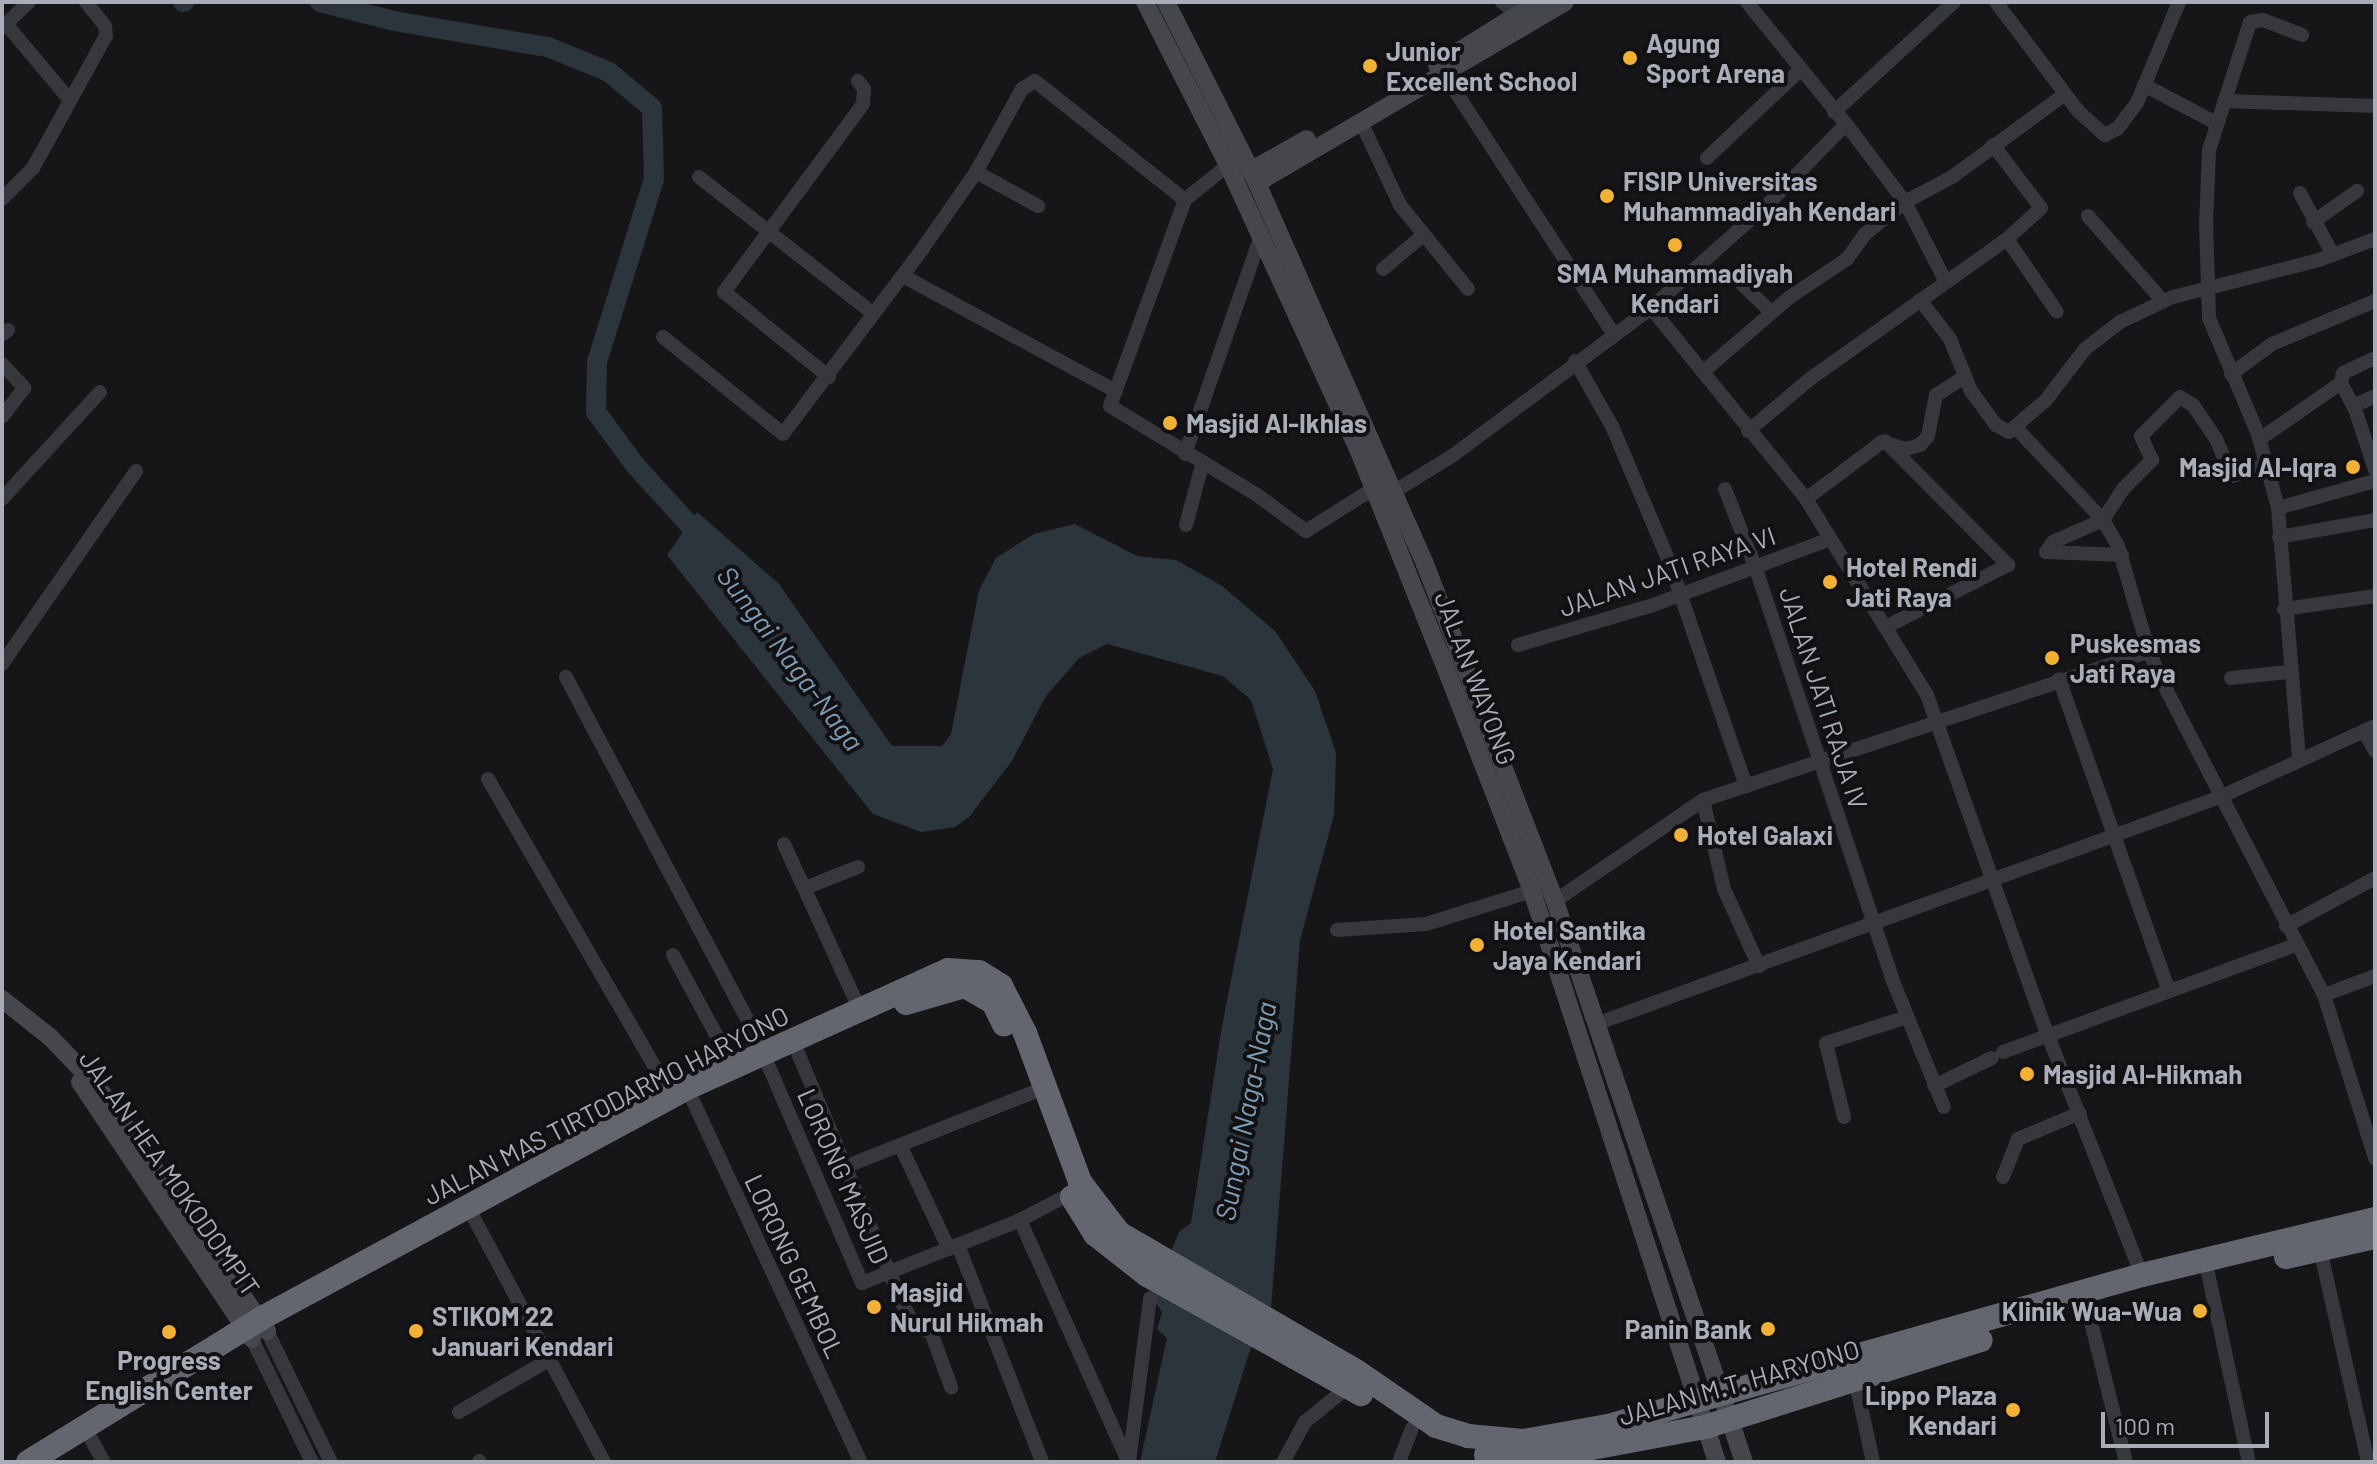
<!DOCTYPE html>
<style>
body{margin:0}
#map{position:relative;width:2377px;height:1464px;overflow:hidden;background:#161618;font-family:Barlow,sans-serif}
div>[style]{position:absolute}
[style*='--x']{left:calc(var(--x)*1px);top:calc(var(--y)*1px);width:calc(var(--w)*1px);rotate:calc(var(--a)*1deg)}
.water>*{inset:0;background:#2c353c}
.river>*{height:20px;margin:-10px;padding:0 10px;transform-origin:10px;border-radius:10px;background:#2c353c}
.street>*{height:14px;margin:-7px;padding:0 7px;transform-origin:7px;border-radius:7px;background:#37383d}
.secondary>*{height:18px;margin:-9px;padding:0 9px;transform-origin:9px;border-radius:9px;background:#45474d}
.highway>*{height:24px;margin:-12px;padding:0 12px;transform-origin:12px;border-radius:12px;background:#63666e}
.dots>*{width:22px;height:22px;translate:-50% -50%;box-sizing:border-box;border:4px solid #111113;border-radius:50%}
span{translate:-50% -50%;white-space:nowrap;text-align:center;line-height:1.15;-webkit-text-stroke:8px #111113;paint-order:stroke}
.poi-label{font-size:26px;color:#a8adb8;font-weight:700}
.left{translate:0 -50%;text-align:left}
.right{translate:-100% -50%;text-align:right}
.street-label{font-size:26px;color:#a8adb8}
.water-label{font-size:28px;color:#7f9bb3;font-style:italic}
.frame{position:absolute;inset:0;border:4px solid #a8adb8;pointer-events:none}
.scale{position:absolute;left:2101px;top:1412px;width:168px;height:36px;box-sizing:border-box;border:4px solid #a8adb8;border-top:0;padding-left:10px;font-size:24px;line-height:28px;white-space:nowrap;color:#a8adb8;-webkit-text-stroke:6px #111113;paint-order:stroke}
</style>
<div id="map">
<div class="water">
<div style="clip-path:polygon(697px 512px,779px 584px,892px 746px,942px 746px,951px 734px,979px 590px,996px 558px,1034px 534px,1075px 524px,1137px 556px,1176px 560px,1222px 586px,1275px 631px,1315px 691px,1336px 753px,1334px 815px,1300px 940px,1271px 1308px,1249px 1353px,1215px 1462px,1140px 1462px,1167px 1338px,1157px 1329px,1162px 1312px,1152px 1297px,1179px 1232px,1191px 1223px,1222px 1026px,1273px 769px,1251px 700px,1223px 676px,1107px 644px,1079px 658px,1046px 696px,1012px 761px,969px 817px,955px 827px,921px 832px,873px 814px,667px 555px)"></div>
</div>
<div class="river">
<div style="--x:183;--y:2;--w:1;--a:0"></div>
<div style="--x:320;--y:2;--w:76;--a:14.4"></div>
<div style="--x:394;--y:21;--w:156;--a:9.6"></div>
<div style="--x:548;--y:47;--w:66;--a:22.3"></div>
<div style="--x:609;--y:72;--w:56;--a:39.9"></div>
<div style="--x:652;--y:108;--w:71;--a:88.4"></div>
<div style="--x:654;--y:179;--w:192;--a:107.3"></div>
<div style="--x:597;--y:362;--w:50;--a:91.1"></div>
<div style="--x:596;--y:412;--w:66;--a:53.7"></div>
<div style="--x:635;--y:465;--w:107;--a:47.7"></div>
</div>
<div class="street">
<div style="--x:1502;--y:2;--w:21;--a:39"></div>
<div style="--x:1996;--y:2;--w:136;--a:53"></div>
<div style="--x:2078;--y:111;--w:36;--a:42"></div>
<div style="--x:2105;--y:135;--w:15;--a:-28"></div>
<div style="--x:2118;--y:128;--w:31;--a:-53"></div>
<div style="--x:2137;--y:103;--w:109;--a:-67.4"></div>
<div style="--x:6;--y:24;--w:97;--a:50"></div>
<div style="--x:2;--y:28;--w:37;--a:-44"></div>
<div style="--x:1444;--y:74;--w:311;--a:56.9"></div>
<div style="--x:2144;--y:85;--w:81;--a:27.8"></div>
<div style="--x:2224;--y:101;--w:151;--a:1.9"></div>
<div style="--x:1834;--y:112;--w:163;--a:-42.5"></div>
<div style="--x:1361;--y:122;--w:92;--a:64.8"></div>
<div style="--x:1400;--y:205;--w:108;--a:51"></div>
<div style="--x:1846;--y:124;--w:98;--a:52.9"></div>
<div style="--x:1905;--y:202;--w:90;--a:62.9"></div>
<div style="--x:1993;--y:145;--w:79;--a:52.7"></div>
<div style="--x:2041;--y:208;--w:46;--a:137.6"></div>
<div style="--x:1707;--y:158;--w:129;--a:-43.4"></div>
<div style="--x:1228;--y:165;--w:55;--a:140.9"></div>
<div style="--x:1185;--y:200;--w:219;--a:110"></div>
<div style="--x:1110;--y:406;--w:172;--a:31.2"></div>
<div style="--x:1257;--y:495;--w:61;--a:36.3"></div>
<div style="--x:1306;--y:531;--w:79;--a:-32.1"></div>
<div style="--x:976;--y:172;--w:71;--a:28.7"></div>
<div style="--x:699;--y:177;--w:222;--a:38.1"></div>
<div style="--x:2300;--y:193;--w:70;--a:62"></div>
<div style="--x:2;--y:199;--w:44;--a:-45"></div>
<div style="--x:33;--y:168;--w:151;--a:-61.1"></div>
<div style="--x:106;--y:36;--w:10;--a:-96"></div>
<div style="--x:105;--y:26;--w:31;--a:-128"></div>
<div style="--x:2088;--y:216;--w:113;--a:48.6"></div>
<div style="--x:2313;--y:222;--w:54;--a:-35.2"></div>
<div style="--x:1383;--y:269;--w:51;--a:-40.2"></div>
<div style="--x:903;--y:276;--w:242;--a:28.4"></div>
<div style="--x:1742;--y:284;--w:40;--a:44"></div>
<div style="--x:1920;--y:300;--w:49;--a:52.4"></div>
<div style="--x:1950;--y:339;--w:56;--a:68"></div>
<div style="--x:1971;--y:391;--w:42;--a:53.7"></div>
<div style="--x:1996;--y:425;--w:15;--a:28"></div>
<div style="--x:2009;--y:432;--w:49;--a:-40.9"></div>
<div style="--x:2046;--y:400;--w:64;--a:-52.6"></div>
<div style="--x:2085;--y:349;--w:44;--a:-37.6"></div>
<div style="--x:2120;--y:322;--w:59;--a:-25.3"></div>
<div style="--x:2173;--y:297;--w:151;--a:-14.2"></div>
<div style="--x:2319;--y:260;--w:60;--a:-20.6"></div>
<div style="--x:1651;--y:308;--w:246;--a:50.9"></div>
<div style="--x:1806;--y:499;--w:230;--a:58.3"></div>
<div style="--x:1927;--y:695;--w:359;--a:70.5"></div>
<div style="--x:2047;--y:1033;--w:260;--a:68.6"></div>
<div style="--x:2;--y:335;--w:8;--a:-40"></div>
<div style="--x:663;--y:337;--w:154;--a:38.9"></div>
<div style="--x:783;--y:434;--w:233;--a:-53"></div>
<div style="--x:923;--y:248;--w:93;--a:-55.1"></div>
<div style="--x:976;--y:172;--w:95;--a:-61"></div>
<div style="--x:1022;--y:89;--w:15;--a:-32"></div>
<div style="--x:1035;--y:81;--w:191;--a:38.4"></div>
<div style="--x:1575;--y:361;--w:75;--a:60.4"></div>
<div style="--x:1612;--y:426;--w:150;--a:67.2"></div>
<div style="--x:1670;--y:564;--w:235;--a:71.1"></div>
<div style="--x:2;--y:364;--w:33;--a:47"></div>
<div style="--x:24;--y:388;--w:36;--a:127"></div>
<div style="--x:1704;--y:371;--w:113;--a:-40.7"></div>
<div style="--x:1790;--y:297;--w:69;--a:-33.7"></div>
<div style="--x:1847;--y:259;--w:31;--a:-54"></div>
<div style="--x:1865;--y:234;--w:51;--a:-38.7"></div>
<div style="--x:1905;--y:202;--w:53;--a:-28"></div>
<div style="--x:1952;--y:177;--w:140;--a:-36.3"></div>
<div style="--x:2231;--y:374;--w:51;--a:-36.2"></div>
<div style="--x:2272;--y:344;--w:112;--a:-22.7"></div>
<div style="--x:829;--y:377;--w:135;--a:-141"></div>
<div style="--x:724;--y:292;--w:234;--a:-53.5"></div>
<div style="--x:863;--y:104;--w:15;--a:-86"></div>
<div style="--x:864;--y:89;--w:10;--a:-127"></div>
<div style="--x:2341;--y:383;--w:26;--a:62"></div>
<div style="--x:2353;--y:406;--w:24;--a:-24"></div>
<div style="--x:2354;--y:406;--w:67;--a:71.8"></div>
<div style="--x:2016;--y:428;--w:127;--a:46.6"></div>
<div style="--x:2103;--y:520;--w:30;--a:60"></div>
<div style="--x:2118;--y:546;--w:110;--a:73.7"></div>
<div style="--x:2149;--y:652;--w:43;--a:65.2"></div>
<div style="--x:2167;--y:691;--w:342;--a:62.7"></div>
<div style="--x:2324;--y:995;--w:171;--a:72.6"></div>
<div style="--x:1748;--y:431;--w:81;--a:-40"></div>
<div style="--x:1810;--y:379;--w:242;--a:-35.4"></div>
<div style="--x:2007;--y:239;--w:88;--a:55.6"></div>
<div style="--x:2260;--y:439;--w:98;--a:-34.7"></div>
<div style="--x:2341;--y:383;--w:10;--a:-79"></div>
<div style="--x:2343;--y:373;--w:35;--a:-25"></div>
<div style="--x:1885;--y:441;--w:175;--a:45.2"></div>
<div style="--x:2008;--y:565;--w:135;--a:153.1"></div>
<div style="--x:1185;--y:454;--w:231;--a:-70.8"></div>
<div style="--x:1725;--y:489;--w:86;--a:68.8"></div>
<div style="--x:1756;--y:569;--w:429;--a:71.6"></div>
<div style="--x:1891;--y:976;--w:141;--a:68"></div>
<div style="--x:1395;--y:491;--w:67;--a:-31.6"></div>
<div style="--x:1452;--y:456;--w:248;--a:-36.6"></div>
<div style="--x:1651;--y:308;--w:158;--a:-41.7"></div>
<div style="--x:1769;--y:203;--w:110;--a:-45.7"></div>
<div style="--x:1846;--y:124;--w:157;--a:-129.1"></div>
<div style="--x:2;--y:499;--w:145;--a:-47.5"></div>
<div style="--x:1806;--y:499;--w:95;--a:-36.9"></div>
<div style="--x:1882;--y:442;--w:25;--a:16"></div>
<div style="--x:1906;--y:449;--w:15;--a:-16"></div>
<div style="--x:1920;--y:445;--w:12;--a:-48"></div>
<div style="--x:1928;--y:436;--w:42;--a:-79"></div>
<div style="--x:1936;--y:395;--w:32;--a:-32"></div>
<div style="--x:2278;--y:508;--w:101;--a:-15.6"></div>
<div style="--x:1186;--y:525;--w:62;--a:-75.1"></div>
<div style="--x:2279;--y:537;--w:97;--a:-10"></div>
<div style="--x:2122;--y:555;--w:76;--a:-177.7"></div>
<div style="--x:2046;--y:552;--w:12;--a:-55"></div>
<div style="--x:2053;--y:542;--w:55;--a:-23.7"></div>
<div style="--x:2103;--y:520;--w:38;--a:-57"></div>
<div style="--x:2124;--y:488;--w:40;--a:-45"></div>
<div style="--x:2152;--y:460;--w:26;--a:-115"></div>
<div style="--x:2141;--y:436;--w:55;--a:-45"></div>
<div style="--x:2180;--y:397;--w:15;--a:32"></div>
<div style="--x:2193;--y:405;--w:41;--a:55.9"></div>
<div style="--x:2216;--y:439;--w:40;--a:66.6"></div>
<div style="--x:2232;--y:476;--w:38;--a:-18"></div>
<div style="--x:2284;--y:609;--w:92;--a:-8.1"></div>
<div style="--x:1518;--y:645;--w:141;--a:-16.5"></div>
<div style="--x:1653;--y:605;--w:189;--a:-20.4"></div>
<div style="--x:2;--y:664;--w:235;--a:-55.2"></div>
<div style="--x:566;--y:677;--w:425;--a:62.1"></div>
<div style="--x:2231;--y:678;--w:57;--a:-6"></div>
<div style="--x:2059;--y:679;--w:329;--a:70.6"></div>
<div style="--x:2365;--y:733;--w:21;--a:61"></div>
<div style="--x:2299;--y:758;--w:251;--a:-94.8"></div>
<div style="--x:2278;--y:508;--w:77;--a:-105.1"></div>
<div style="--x:2258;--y:434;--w:126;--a:-112.9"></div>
<div style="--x:2209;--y:318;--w:93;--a:-91.8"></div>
<div style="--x:2206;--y:225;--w:75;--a:-87.7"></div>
<div style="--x:2209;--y:150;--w:134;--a:-72.2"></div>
<div style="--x:2250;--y:22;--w:13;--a:-9"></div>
<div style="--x:2263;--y:20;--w:42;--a:21"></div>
<div style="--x:488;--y:779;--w:367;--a:59.9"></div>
<div style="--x:1703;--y:800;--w:91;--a:76.7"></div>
<div style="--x:1724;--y:889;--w:85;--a:65.6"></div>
<div style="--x:784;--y:844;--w:180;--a:65.4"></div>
<div style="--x:805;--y:888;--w:57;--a:-21.6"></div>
<div style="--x:1555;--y:901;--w:179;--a:-34.3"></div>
<div style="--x:1703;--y:800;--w:470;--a:-18.4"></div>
<div style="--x:2286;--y:926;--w:101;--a:-28.3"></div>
<div style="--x:1337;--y:930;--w:89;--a:-3.9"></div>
<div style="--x:1426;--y:924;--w:111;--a:-17.3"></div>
<div style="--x:673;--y:955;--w:128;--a:61.6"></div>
<div style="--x:2324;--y:995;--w:54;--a:-20.4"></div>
<div style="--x:1596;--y:1024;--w:664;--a:-19.99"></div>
<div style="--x:2220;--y:797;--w:170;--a:-24.6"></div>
<div style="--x:2003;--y:1052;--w:312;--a:-20.1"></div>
<div style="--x:798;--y:1053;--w:271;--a:67.4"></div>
<div style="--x:902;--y:1303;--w:26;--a:61"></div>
<div style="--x:915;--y:1326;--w:17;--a:21"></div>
<div style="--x:931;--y:1332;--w:59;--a:70"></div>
<div style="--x:769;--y:1067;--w:235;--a:66.7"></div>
<div style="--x:862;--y:1283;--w:170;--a:-21.7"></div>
<div style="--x:1020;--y:1220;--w:56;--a:-27.5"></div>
<div style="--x:1934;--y:1086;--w:64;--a:-25.8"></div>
<div style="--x:687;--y:1088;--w:412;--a:65.1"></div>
<div style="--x:1844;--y:1117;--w:76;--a:-103.7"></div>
<div style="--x:1826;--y:1043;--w:85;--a:-17.8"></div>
<div style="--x:900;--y:1145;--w:115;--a:64.8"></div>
<div style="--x:847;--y:1166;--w:212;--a:-21.6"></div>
<div style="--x:2003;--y:1177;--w:41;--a:-68.5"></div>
<div style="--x:2018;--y:1139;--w:67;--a:-22.8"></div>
<div style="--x:468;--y:1207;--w:289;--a:61.9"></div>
<div style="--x:1020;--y:1220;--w:265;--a:65.9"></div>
<div style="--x:958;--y:1245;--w:233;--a:68.8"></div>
<div style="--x:2320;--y:1249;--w:218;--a:77.3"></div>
<div style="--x:2208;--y:1273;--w:193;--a:77.8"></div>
<div style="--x:2087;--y:1306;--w:161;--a:76"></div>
<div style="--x:267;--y:1331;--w:146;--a:64"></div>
<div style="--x:252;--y:1339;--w:137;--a:64"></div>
<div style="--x:1855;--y:1379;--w:85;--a:77.8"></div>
<div style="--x:459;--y:1412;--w:102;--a:-30.1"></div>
<div style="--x:91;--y:1439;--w:26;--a:61"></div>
<div style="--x:479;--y:1461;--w:1;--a:45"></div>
<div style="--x:1129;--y:1462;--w:165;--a:-82.7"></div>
<div style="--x:1283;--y:1462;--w:46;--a:-61.2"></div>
<div style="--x:1305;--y:1422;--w:57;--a:-39.3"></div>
<div style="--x:1399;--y:1462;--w:36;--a:-69"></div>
</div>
<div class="secondary">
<div style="--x:1145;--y:2;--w:183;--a:63"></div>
<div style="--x:1228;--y:165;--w:312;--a:65.4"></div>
<div style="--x:1358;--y:449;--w:223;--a:68.2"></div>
<div style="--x:1441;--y:656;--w:252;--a:68.8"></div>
<div style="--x:1532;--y:891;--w:600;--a:72.05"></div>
<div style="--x:1166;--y:2;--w:203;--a:63.3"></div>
<div style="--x:1257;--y:183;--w:416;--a:66.2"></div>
<div style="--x:1425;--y:564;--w:361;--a:68.9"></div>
<div style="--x:1555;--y:901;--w:592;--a:71.38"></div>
<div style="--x:1437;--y:65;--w:119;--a:-32"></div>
<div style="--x:1250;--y:171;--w:65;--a:-29.3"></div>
<div style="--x:1257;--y:183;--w:357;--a:-30.4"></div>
<div style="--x:2;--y:999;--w:61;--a:38.4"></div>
<div style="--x:50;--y:1037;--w:69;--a:46.2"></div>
<div style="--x:98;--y:1087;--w:297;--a:55.3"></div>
<div style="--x:80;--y:1082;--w:309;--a:56.2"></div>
</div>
<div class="highway">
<div style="--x:906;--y:1003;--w:61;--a:-16.1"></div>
<div style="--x:965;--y:986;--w:32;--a:30"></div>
<div style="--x:993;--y:1002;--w:25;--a:64"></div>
<div style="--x:1072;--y:1197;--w:44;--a:58.1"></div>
<div style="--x:1095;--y:1234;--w:66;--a:38.3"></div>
<div style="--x:1147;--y:1275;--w:245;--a:29.1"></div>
<div style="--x:2286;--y:1257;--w:91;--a:-12.7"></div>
<div style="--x:1486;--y:1455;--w:52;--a:3.3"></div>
<div style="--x:1538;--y:1458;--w:170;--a:-10.5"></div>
<div style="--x:1705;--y:1427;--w:289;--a:-17.5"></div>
<div style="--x:28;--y:1462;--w:273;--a:-31.6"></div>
<div style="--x:260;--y:1319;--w:485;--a:-28.4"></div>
<div style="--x:687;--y:1088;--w:286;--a:-24.3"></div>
<div style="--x:948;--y:970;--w:31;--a:4"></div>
<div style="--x:979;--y:972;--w:26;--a:32"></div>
<div style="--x:1001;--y:986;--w:53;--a:62.9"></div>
<div style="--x:1025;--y:1033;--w:159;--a:69.7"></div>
<div style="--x:1080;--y:1182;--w:64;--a:52.6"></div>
<div style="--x:1119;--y:1233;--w:274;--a:30.2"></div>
<div style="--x:1356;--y:1371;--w:97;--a:34.5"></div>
<div style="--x:1436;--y:1426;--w:34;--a:17"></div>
<div style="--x:1468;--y:1436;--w:55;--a:5.2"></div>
<div style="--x:1523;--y:1441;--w:86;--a:-10"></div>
<div style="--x:1608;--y:1426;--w:555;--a:-15.79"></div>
<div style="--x:2142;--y:1275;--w:240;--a:-13.5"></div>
</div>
<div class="dots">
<div style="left:1630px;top:58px;background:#f2b134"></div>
<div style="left:1370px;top:66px;background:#f2b134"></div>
<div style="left:1607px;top:196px;background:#f2b134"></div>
<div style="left:1675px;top:245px;background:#f2b134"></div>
<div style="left:1170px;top:423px;background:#f2b134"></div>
<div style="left:2353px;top:467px;background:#f2b134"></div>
<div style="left:1830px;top:582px;background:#f2b134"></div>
<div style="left:2052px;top:658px;background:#f2b134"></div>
<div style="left:1681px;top:835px;background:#f2b134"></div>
<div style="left:1477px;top:945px;background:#f2b134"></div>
<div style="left:2027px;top:1074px;background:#f2b134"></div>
<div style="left:874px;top:1307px;background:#f2b134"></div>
<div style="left:2200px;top:1311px;background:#f2b134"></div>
<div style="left:1768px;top:1329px;background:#f2b134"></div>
<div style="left:416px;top:1331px;background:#f2b134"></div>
<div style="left:169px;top:1332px;background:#f2b134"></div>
<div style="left:2013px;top:1410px;background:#f2b134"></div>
</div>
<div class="poi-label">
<span class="left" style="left:1646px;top:58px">Agung<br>Sport Arena</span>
<span class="left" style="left:1386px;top:66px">Junior<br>Excellent School</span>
<span class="left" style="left:1623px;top:196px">FISIP Universitas<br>Muhammadiyah Kendari</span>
<span style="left:1675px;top:288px">SMA Muhammadiyah<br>Kendari</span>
<span class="left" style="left:1186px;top:423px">Masjid Al-Ikhlas</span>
<span class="right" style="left:2337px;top:467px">Masjid Al-Iqra</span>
<span class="left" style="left:1846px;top:582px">Hotel Rendi<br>Jati Raya</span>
<span class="left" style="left:2070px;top:658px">Puskesmas<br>Jati Raya</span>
<span class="left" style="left:1697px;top:835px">Hotel Galaxi</span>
<span class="left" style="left:1493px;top:945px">Hotel Santika<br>Jaya Kendari</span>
<span class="left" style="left:2043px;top:1074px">Masjid Al-Hikmah</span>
<span class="left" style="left:890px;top:1307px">Masjid<br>Nurul Hikmah</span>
<span class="right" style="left:2182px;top:1311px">Klinik Wua-Wua</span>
<span class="left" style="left:432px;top:1331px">STIKOM 22<br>Januari Kendari</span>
<span class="right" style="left:1752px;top:1329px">Panin Bank</span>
<span style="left:169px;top:1375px">Progress<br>English Center</span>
<span class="right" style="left:1997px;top:1410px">Lippo Plaza<br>Kendari</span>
</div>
<div class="street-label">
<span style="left:1667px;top:571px;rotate:-19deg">JALAN JATI RAYA VI</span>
<span style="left:1476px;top:678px;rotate:69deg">JALAN WAYONG</span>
<span style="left:1824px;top:698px;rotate:72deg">JALAN JATI RAJA IV</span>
<span style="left:606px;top:1105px;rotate:-27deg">JALAN MAS TIRTODARMO HARYONO</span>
<span style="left:170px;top:1173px;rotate:55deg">JALAN HEA MOKODOMPIT</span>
<span style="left:844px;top:1176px;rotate:66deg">LORONG MASJID</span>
<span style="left:795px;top:1266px;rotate:65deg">LORONG GEMBOL</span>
<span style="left:1739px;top:1382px;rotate:-16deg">JALAN M.T. HARYONO</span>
</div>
<div class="water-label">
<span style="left:791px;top:658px;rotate:53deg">Sungai Naga-Naga</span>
<span style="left:1245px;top:1111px;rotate:-79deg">Sungai Naga-Naga</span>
</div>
<div class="frame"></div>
<div class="scale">100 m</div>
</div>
